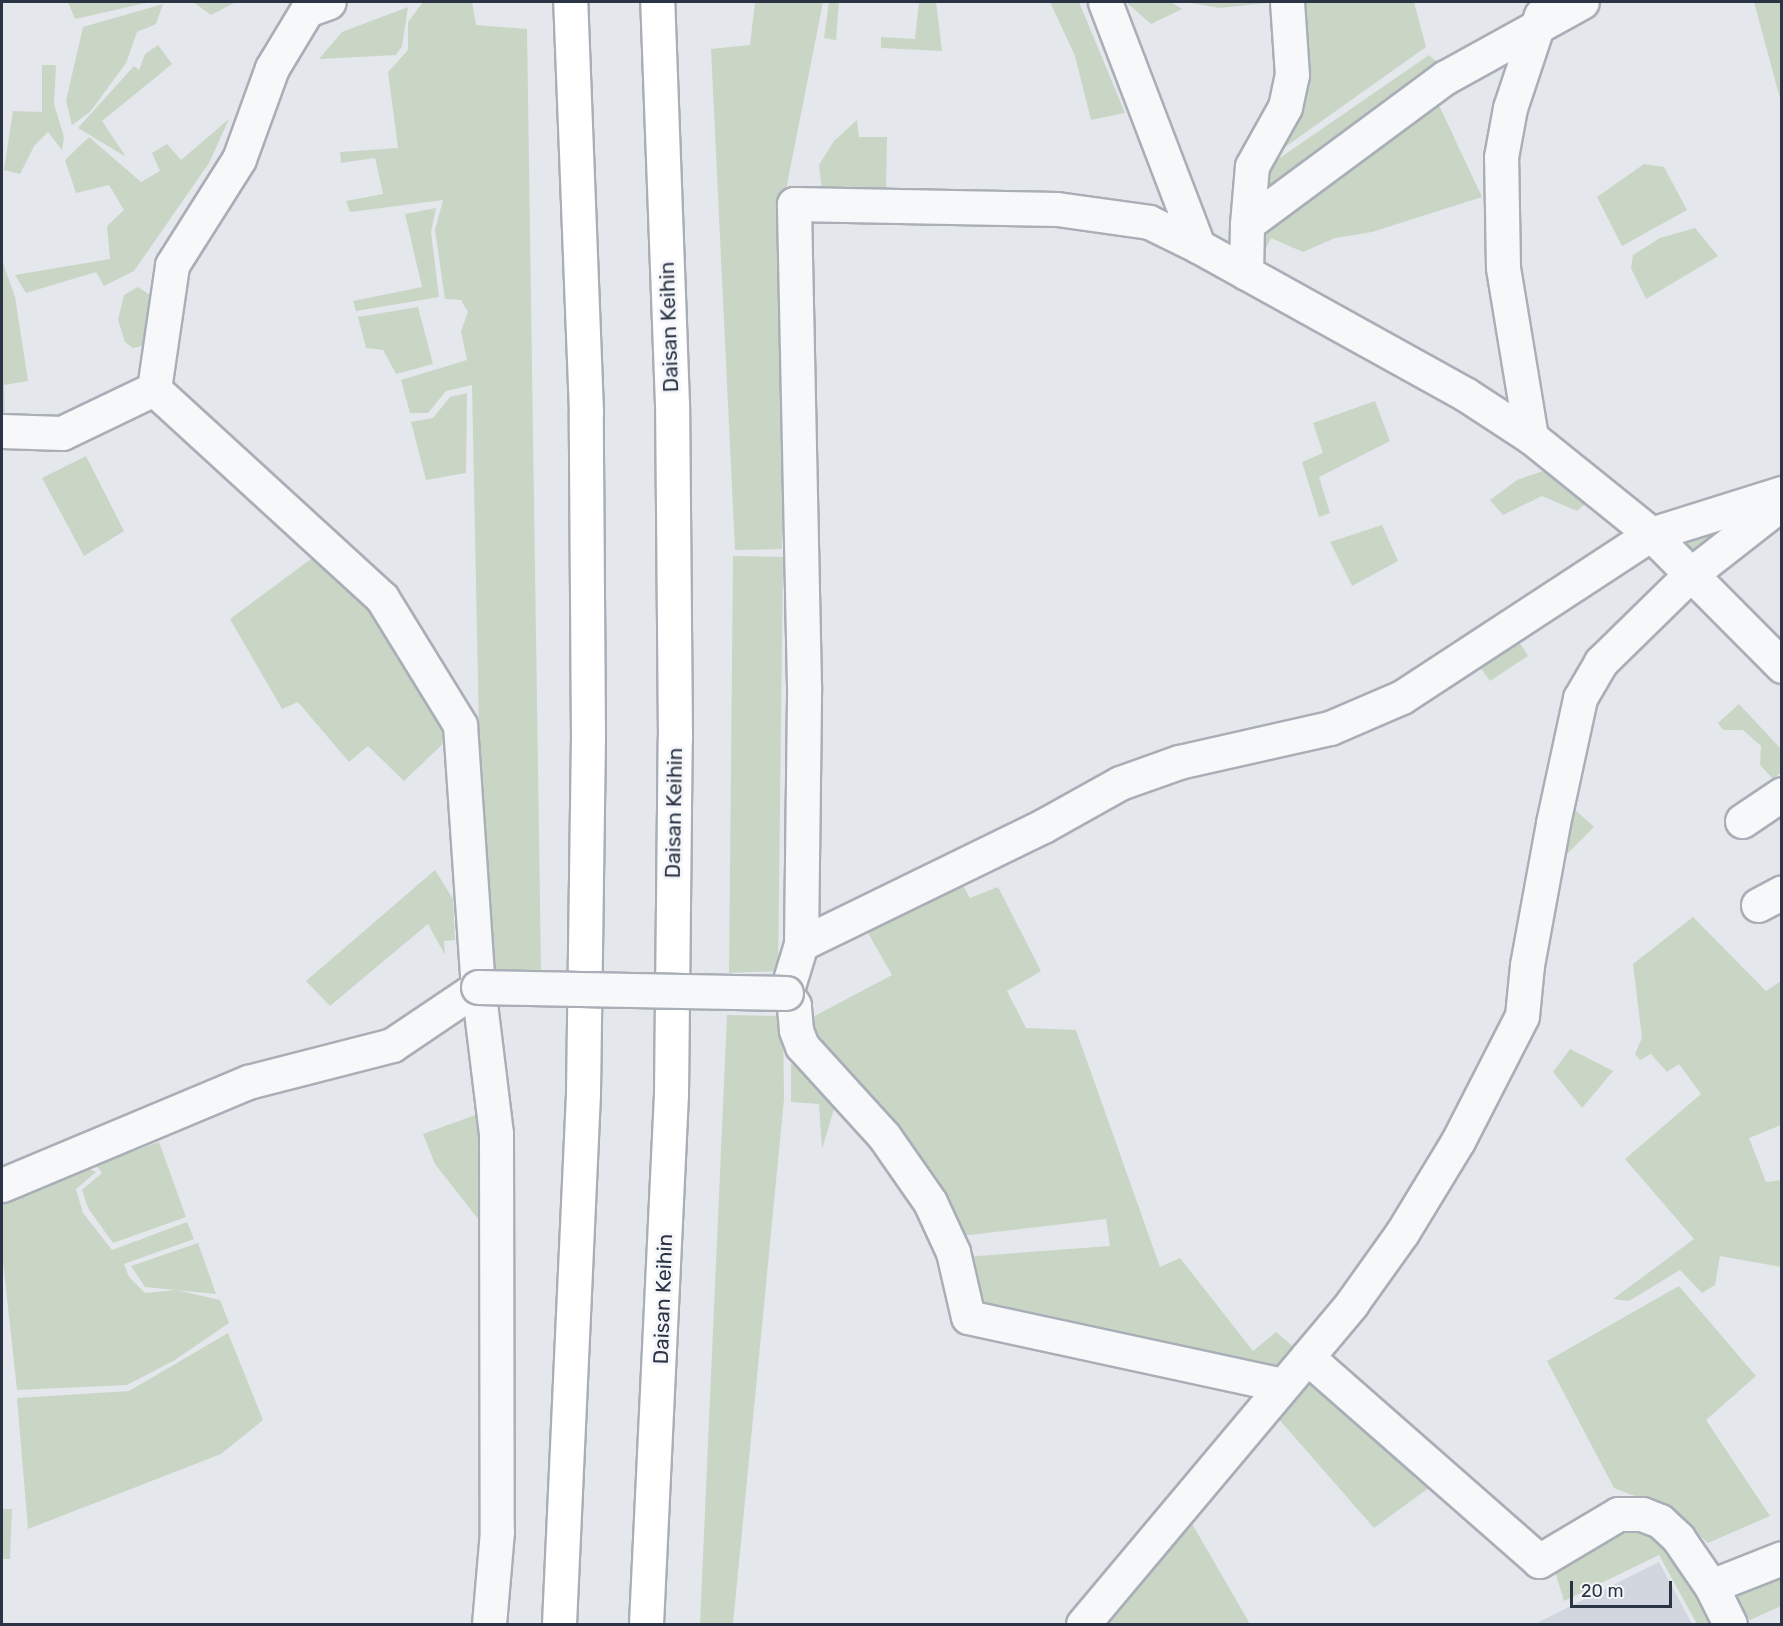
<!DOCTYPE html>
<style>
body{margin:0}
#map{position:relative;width:1783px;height:1626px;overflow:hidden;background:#e4e7ec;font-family:Rubik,sans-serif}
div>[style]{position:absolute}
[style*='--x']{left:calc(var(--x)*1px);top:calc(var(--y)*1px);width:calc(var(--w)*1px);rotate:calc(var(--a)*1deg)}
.built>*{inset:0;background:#d2d6de}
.green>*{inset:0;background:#c9d6c5}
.roads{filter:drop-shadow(2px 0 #a9aeb7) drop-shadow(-2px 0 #a9aeb7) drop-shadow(0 2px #a9aeb7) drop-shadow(0 -2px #a9aeb7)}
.minor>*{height:33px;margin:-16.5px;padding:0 16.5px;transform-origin:16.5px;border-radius:16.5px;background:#f7f8fa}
.highway>*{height:33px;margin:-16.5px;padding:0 16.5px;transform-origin:16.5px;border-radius:16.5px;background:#fff}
.bridges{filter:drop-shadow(2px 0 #a9aeb7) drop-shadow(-2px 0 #a9aeb7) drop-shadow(0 2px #a9aeb7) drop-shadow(0 -2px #a9aeb7)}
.minor-bridge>*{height:33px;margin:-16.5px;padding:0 16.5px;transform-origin:16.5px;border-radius:16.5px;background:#f7f8fa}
span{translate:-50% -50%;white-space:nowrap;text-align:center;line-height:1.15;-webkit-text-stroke:6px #f4f6f9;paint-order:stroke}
.street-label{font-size:21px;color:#2b3445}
.frame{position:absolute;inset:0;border:3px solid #2b3445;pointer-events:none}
.scale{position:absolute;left:1570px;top:1581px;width:102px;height:27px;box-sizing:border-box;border:3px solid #2b3445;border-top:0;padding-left:8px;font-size:18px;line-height:21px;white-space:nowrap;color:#2b3445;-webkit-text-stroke:4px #f4f6f9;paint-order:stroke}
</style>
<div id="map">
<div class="built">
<div style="clip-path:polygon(1659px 1562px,1692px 1624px,1535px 1624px)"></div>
</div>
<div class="green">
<div style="clip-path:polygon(68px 2px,150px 2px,75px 19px)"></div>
<div style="clip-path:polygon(193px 2px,236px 2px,211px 15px)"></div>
<div style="clip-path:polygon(423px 2px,472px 2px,476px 25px,527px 29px,541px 972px,493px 970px,479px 731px,472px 385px,446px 391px,428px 413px,410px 413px,401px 380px,467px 360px,461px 331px,468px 312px,461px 300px,445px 299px,435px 230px,443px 200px,350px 212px,346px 201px,383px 194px,375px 158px,341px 163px,340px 152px,398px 148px,388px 72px,408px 50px,408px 22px)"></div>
<div style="clip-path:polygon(755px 2px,823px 2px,782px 210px,782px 549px,735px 550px,711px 49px,750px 45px)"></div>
<div style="clip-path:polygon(829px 2px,839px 2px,836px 40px,824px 38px)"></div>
<div style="clip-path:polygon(919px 2px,936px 2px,942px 51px,881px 48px,881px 37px,915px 39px)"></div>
<div style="clip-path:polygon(1050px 2px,1079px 2px,1125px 113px,1091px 120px,1075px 56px)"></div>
<div style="clip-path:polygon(1126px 2px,1171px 2px,1182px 9px,1151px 24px)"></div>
<div style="clip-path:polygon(1186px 2px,1277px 2px,1219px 8px)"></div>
<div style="clip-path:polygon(1293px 2px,1414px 2px,1426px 47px,1257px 167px)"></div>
<div style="clip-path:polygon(1754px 2px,1781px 2px,1781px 102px)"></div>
<div style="clip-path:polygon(163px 4px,156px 24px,137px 32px,126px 63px,90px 112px,72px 125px,66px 101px,83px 27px)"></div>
<div style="clip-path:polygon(408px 7px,402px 46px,396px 55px,319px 59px,342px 32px)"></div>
<div style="clip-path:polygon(158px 45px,172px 64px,102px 121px,126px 157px,78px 128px,134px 66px,139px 70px,145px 54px)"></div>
<div style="clip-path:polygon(1429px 55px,1445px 69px,1253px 213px,1258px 173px)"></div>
<div style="clip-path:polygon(42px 65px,56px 65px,54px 104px,64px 137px,62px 150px,48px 132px,34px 146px,20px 174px,4px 170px,13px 111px,42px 112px)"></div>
<div style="clip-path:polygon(1437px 101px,1482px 197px,1372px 232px,1335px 238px,1303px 252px,1271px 238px,1262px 256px,1258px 229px)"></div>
<div style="clip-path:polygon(229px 119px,209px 163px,134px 271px,104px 286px,96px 272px,26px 293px,15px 275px,110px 259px,107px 226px,124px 210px,109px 185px,76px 193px,65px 160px,89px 137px,141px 182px,160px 171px,152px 153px,167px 144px,181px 160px)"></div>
<div style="clip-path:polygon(857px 120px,859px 137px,887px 137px,886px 190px,822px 190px,819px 165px,834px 141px)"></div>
<div style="clip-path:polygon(1644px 164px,1664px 167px,1687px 210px,1622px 246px,1597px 197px)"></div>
<div style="clip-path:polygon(436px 208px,431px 232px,439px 297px,356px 311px,353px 301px,422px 287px,405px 214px)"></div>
<div style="clip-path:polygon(1695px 228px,1718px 256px,1646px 299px,1631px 268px,1633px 255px,1660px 238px)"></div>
<div style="clip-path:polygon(2px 260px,15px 297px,28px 381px,4px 385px,5px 418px,2px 419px)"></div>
<div style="clip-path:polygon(138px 287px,150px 295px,145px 345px,133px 348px,125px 342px,118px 320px,124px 295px)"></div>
<div style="clip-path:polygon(418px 307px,433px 364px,396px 374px,383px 350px,366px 348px,358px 317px)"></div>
<div style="clip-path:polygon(467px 393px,466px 473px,426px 480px,411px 422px,433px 418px,450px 397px)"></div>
<div style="clip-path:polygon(1375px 401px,1390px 441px,1319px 477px,1330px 513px,1319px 517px,1302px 462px,1323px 453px,1313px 423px)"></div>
<div style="clip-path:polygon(86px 456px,124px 531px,84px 556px,42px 478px)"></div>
<div style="clip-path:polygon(1546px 470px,1587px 502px,1577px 511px,1542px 496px,1503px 515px,1490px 500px,1517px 480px)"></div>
<div style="clip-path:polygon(1752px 511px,1689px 564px,1666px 542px)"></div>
<div style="clip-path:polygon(1382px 525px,1398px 561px,1352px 586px,1330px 542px)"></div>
<div style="clip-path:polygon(315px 556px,371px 607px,451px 736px,404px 781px,368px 746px,349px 762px,298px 702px,282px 709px,230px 619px)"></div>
<div style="clip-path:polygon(733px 556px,783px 557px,778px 971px,729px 973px)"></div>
<div style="clip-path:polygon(1516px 637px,1528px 656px,1490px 681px,1477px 663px)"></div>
<div style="clip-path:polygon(1739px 704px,1781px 749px,1781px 772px,1773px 779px,1760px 765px,1761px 746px,1743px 730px,1723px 730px,1718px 723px)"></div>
<div style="clip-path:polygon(1572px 807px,1594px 827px,1563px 858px)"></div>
<div style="clip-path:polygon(435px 870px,453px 899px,455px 940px,444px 941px,445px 955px,428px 924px,330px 1006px,306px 981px)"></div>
<div style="clip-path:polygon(959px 879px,970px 898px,998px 887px,1041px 971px,1007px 991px,1026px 1028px,1076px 1030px,1160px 1267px,1180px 1258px,1253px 1351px,1276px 1332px,1298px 1351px,1279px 1374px,979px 1312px,964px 1257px,1110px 1246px,1106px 1219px,961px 1236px,811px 1039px,809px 1019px,892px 975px,864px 926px)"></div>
<div style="clip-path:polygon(1693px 917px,1766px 991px,1781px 981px,1781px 1125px,1749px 1138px,1766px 1182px,1781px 1180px,1781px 1267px,1720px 1256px,1715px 1285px,1702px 1293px,1680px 1270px,1629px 1301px,1613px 1299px,1694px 1239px,1625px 1159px,1701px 1094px,1679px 1064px,1667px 1072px,1651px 1054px,1640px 1060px,1635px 1054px,1642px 1038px,1633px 964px)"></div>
<div style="clip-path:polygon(727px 1015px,783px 1016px,784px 1099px,733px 1624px,700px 1624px)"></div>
<div style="clip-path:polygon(1570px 1049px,1613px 1071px,1582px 1108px,1553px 1072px)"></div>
<div style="clip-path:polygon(791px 1064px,808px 1067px,837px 1099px,822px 1149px,819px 1104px,791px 1102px)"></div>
<div style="clip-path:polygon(481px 1113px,492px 1329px,480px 1329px,479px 1220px,435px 1164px,423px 1134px)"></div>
<div style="clip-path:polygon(159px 1142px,186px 1217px,113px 1243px,88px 1208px,82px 1190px,102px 1173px,96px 1165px)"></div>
<div style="clip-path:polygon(85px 1167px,96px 1172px,76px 1189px,83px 1213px,112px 1250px,187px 1222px,194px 1239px,124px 1264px,129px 1277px,145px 1293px,176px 1290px,220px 1300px,229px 1323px,175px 1360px,127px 1385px,17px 1390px,2px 1252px,2px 1204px)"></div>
<div style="clip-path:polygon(198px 1243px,216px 1294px,145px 1287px,131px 1266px)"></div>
<div style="clip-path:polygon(1679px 1286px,1756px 1376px,1706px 1420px,1770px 1516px,1708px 1543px,1671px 1510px,1614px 1488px,1547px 1361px)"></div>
<div style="clip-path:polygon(228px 1333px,263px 1420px,221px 1454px,28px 1529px,17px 1398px,129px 1391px)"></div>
<div style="clip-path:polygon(1306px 1379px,1430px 1487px,1374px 1528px,1277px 1417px)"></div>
<div style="clip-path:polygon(2px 1509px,12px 1509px,10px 1559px,2px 1559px)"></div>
<div style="clip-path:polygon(1191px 1522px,1250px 1624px,1108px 1624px)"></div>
<div style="clip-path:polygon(1620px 1526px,1661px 1535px,1713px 1624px,1697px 1624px,1659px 1555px,1564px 1601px,1555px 1571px)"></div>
<div style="clip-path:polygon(1781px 1570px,1781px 1606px,1750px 1620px,1732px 1590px)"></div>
</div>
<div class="roads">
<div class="minor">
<div style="--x:1105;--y:2;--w:261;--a:69.1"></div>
<div style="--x:1198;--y:246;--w:305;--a:29"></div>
<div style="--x:1465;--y:394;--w:79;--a:33.1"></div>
<div style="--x:1531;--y:437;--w:154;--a:38.9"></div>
<div style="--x:1651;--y:534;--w:186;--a:45.2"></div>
<div style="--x:1247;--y:224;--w:58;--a:-85.1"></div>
<div style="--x:1252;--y:166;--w:68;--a:-60.8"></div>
<div style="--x:1285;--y:107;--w:33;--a:-78"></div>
<div style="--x:1292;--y:75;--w:73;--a:-93.9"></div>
<div style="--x:1246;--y:273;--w:49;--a:-88.8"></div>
<div style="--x:1247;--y:224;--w:247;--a:-36.5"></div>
<div style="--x:1446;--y:77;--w:155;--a:-28.9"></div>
<div style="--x:154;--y:389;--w:309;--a:42.5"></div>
<div style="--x:382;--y:598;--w:149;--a:58.4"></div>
<div style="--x:460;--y:725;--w:263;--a:86.1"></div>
<div style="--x:478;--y:987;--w:147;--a:83"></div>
<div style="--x:496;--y:1133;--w:398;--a:89.9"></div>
<div style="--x:497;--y:1531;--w:93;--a:94.9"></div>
<div style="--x:154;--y:389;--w:125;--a:-81.7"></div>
<div style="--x:172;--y:265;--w:125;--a:-57.7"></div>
<div style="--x:239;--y:159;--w:97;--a:-70.1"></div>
<div style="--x:272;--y:68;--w:68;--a:-58.9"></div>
<div style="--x:307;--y:10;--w:23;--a:-20"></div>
<div style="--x:2;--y:431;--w:60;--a:1.9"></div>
<div style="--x:62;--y:433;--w:102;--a:-25.6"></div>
<div style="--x:1531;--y:437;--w:172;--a:-99.4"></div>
<div style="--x:1503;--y:267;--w:110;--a:-91"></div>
<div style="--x:1501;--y:157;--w:50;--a:-79.6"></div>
<div style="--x:1510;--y:108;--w:98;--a:-71.6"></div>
<div style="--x:1742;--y:821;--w:48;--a:-34"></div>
<div style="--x:1758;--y:905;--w:27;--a:-28"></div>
<div style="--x:801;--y:944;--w:258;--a:-89.3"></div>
<div style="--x:804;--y:686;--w:482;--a:-91.2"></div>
<div style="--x:794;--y:204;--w:263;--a:1.1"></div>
<div style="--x:1057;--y:209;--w:93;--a:8"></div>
<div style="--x:1149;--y:222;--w:55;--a:26.1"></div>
<div style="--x:2;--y:1185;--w:267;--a:-22.7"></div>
<div style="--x:248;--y:1082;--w:149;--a:-14.4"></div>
<div style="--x:392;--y:1045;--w:104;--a:-34"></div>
<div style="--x:1307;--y:1357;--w:309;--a:41.3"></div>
<div style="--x:1539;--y:1561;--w:92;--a:-30.7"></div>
<div style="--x:1618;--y:1514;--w:24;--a:0"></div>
<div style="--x:1642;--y:1514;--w:19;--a:21"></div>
<div style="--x:1660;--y:1521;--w:25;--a:43"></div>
<div style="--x:1678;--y:1538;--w:58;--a:55.5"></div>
<div style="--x:1711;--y:1586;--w:42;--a:63.4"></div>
<div style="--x:1282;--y:1385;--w:321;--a:-167.8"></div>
<div style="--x:968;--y:1317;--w:67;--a:-103"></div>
<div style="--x:953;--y:1252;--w:55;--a:-114.7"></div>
<div style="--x:930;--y:1202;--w:80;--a:-124.9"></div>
<div style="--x:884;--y:1136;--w:122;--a:-132.3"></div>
<div style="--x:802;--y:1046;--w:17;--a:-111"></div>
<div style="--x:796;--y:1030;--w:25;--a:-95"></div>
<div style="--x:794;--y:1005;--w:14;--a:-124"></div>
<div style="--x:786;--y:993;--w:51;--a:-73"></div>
<div style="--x:801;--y:944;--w:269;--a:-26"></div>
<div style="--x:1043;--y:826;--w:88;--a:-29.2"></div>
<div style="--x:1120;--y:783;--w:63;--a:-19.6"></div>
<div style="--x:1179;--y:762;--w:155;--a:-12.7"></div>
<div style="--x:1330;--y:728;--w:78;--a:-23.3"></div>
<div style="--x:1402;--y:697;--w:298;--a:-33.2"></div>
<div style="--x:1651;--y:534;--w:137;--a:-17.4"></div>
<div style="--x:1711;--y:1586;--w:76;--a:-21.5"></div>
<div style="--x:1083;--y:1624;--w:419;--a:-50"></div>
<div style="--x:1352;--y:1303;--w:86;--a:-54.5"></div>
<div style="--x:1402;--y:1233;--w:108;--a:-58.7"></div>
<div style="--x:1458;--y:1141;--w:140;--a:-62.9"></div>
<div style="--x:1522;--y:1016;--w:51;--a:-84.4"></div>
<div style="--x:1527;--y:965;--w:144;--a:-79.6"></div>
<div style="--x:1553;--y:823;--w:128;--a:-77.8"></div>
<div style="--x:1580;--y:698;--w:42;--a:-59.7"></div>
<div style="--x:1601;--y:662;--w:126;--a:-44.4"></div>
<div style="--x:1691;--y:574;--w:115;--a:-38"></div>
</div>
<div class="highway">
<div style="--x:559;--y:1624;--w:532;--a:-87.41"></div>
<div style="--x:583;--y:1093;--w:354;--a:-89.2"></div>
<div style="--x:588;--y:739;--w:327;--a:-90.4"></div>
<div style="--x:586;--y:412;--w:410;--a:-92.2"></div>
<div style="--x:646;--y:1624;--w:531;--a:-87.3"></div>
<div style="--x:671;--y:1094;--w:356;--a:-89.4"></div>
<div style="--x:675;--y:738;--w:334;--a:-90.5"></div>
<div style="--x:672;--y:404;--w:402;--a:-92.1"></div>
</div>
</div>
<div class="bridges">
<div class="minor-bridge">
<div style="--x:478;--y:987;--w:308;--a:1.1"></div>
</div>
</div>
<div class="street-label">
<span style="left:669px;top:327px;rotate:-92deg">Daisan Keihin</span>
<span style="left:674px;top:813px;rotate:-89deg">Daisan Keihin</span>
<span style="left:663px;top:1299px;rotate:-88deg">Daisan Keihin</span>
</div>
<div class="frame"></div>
<div class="scale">20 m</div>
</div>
